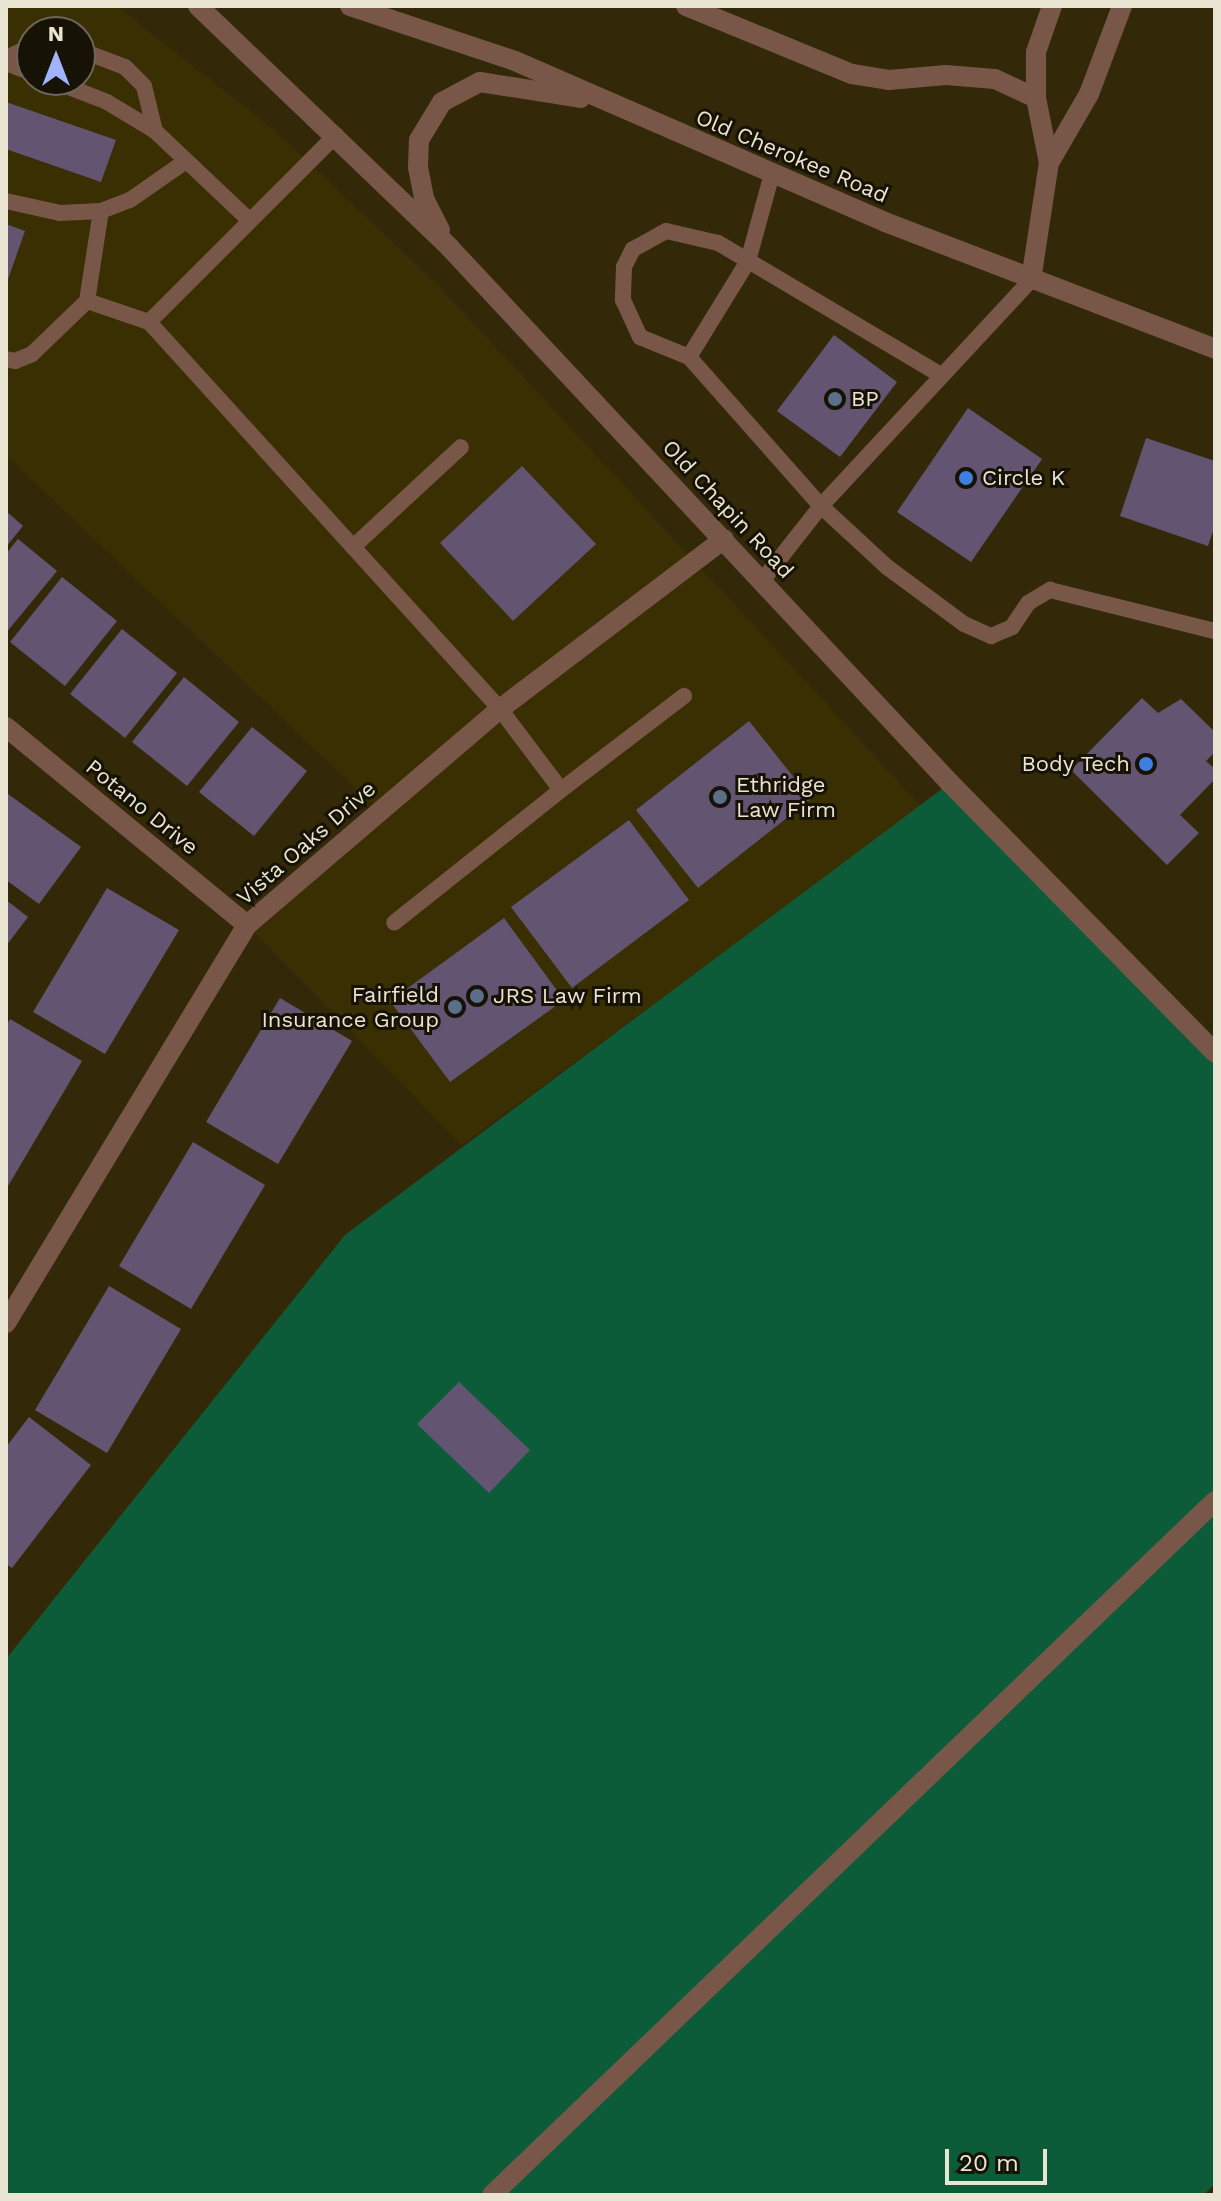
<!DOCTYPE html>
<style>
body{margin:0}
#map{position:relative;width:1221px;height:2201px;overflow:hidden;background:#332908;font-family:"Work Sans",sans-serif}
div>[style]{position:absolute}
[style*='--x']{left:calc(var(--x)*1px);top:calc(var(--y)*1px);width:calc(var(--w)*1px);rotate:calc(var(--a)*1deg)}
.built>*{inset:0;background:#3a2e03}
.green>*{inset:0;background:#0d5c39}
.building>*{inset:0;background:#635572}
.service>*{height:16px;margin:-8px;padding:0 8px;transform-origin:8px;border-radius:8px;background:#785749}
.minor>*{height:20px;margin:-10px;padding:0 10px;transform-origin:10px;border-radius:10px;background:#785749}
.tertiary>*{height:20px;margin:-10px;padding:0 10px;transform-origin:10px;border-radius:10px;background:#785749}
.dots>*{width:22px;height:22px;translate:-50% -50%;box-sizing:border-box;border:4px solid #161206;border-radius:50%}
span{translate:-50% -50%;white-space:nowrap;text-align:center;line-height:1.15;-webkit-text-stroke:6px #161206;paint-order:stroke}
.street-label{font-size:22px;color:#eae4d2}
.poi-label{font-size:22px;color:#eae4d2}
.left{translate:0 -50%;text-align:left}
.right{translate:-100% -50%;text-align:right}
.frame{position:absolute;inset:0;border:8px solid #eae4d2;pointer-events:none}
.north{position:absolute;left:16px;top:16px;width:80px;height:80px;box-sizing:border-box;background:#161206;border:2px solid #6b6658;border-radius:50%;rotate:0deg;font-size:22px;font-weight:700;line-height:32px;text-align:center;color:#eae4d2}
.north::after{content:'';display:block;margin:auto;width:28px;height:36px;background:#a1b3fd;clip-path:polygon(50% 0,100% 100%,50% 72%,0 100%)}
.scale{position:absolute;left:945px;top:2149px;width:102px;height:36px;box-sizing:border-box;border:4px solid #eae4d2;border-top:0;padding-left:10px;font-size:24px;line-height:28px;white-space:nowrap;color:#eae4d2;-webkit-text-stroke:6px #161206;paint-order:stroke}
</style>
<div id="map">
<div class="built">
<div style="clip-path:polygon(evenodd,6px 6px,116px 6px,272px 128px,437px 284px,922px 807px,462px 1145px,247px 925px,380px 811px,6px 455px,6px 6px,32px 32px,80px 32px,80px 80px,32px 80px,32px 32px)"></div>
</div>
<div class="green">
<div style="clip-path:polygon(950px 783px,1215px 1053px,1215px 2184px,1203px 2195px,6px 2195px,6px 1659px,345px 1235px)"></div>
</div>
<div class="building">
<div style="clip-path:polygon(6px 102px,116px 140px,101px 182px,6px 149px)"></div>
<div style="clip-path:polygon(6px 224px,25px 231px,6px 285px)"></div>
<div style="clip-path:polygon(834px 335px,897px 382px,840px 457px,777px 411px)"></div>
<div style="clip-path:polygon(968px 408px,1042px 459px,971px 562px,897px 512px)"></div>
<div style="clip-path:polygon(1146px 438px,1215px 461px,1215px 525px,1208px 546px,1120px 516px)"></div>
<div style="clip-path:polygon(522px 466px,596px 544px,513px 621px,440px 543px)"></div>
<div style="clip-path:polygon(6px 511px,23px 526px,6px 547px)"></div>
<div style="clip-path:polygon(18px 539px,57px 571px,6px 633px,6px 554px)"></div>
<div style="clip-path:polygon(62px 577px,117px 621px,65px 686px,10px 642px)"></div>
<div style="clip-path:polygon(122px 629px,177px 673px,125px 738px,70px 694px)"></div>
<div style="clip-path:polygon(184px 677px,239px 722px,187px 786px,132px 742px)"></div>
<div style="clip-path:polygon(1142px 698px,1158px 713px,1181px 699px,1215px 732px,1215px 752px,1206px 761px,1215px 769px,1215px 779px,1180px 815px,1199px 833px,1167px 865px,1071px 770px)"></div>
<div style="clip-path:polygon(749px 721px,811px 799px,698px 888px,636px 810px)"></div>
<div style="clip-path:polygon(252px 727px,307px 771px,254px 836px,199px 792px)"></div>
<div style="clip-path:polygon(8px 794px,81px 847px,39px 904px,6px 880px)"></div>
<div style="clip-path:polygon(629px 820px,689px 900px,572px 988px,511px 907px)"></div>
<div style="clip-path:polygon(107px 888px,179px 930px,105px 1054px,33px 1012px)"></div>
<div style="clip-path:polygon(6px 900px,28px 917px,6px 946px)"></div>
<div style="clip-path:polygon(504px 918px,564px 1000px,450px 1082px,390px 1001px)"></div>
<div style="clip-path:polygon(280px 998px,352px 1041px,278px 1164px,206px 1122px)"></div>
<div style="clip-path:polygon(10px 1019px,82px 1061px,8px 1186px,6px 1026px)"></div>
<div style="clip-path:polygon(193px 1142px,265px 1185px,191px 1309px,119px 1266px)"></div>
<div style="clip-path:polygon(109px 1286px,181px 1329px,107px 1453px,35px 1410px)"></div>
<div style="clip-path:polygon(459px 1382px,530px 1450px,489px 1493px,417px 1424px)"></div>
<div style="clip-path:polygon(29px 1417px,91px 1465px,12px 1568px,6px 1564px,6px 1447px)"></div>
</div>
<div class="service">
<div style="--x:80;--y:50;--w:48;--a:20.7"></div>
<div style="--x:125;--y:67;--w:27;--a:45"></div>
<div style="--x:144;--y:86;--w:46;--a:76.3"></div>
<div style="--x:6;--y:58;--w:29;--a:-25"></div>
<div style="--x:6;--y:63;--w:28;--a:21"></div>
<div style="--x:51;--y:80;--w:60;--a:21.4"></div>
<div style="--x:107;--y:102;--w:56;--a:31.1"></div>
<div style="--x:155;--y:131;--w:128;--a:43.4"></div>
<div style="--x:336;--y:135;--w:264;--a:135"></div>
<div style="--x:149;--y:322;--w:522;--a:47.79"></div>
<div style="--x:500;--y:709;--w:101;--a:53"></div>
<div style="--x:561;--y:790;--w:213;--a:141.5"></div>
<div style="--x:6;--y:201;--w:55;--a:12.5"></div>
<div style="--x:60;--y:213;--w:41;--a:-2.8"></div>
<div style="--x:101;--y:211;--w:31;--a:-21"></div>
<div style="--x:130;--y:200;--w:68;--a:-34.9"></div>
<div style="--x:87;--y:301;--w:91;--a:-81.2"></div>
<div style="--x:689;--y:357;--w:113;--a:-58.4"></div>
<div style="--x:748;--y:261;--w:90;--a:-74.6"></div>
<div style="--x:6;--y:359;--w:9;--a:13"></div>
<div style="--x:15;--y:361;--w:18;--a:-22"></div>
<div style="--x:32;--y:354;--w:76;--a:-43.9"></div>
<div style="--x:87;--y:301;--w:65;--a:18.7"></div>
<div style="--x:939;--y:374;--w:257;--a:-149.3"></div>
<div style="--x:718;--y:243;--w:53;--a:-167"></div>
<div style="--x:666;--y:231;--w:38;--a:151"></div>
<div style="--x:633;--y:249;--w:20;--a:117"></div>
<div style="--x:624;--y:267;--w:33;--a:92"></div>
<div style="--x:623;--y:300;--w:41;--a:65.3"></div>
<div style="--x:640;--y:337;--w:53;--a:22.2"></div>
<div style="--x:689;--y:357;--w:199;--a:48.5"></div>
<div style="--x:821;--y:506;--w:90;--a:42.7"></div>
<div style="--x:887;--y:567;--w:96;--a:36.5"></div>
<div style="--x:964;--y:624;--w:30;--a:24"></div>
<div style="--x:991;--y:636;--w:23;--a:-23"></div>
<div style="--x:1012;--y:627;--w:29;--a:-56"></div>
<div style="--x:1028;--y:603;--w:26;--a:-31"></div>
<div style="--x:1050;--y:590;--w:170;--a:14"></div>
<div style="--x:353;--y:547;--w:147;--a:-42.8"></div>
<div style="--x:762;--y:581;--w:95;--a:-51.8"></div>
<div style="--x:821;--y:506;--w:309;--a:-47.1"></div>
<div style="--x:561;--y:790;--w:155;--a:-37.4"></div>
</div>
<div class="minor">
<div style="--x:686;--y:6;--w:179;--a:22.3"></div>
<div style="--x:852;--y:74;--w:37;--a:9"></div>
<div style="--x:889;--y:80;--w:57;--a:-5"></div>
<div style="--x:946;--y:75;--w:49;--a:4.7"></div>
<div style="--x:995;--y:79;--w:45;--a:24.9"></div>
<div style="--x:1049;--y:163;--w:66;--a:-101.3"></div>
<div style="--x:1036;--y:98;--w:46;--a:-90"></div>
<div style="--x:1036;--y:52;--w:49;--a:-70.8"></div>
<div style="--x:1031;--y:280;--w:118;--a:-81.3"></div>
<div style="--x:1049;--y:163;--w:80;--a:-59.9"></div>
<div style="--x:1089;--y:94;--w:94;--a:-69.4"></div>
<div style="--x:6;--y:727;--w:312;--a:39.4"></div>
<div style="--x:6;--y:1323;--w:465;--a:-58.8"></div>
<div style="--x:247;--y:925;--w:333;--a:-40.5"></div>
<div style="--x:500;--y:709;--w:281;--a:-37.2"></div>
<div style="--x:492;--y:2195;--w:1002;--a:-43.83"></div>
</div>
<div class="tertiary">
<div style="--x:198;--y:6;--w:349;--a:43.8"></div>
<div style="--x:450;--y:248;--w:732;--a:46.94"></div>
<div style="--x:950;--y:783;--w:378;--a:45.5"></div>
<div style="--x:350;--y:6;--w:174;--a:18.4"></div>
<div style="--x:515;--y:61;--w:404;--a:23.5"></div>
<div style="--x:885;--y:222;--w:354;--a:21"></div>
<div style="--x:440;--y:230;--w:36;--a:-117"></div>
<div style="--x:424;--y:198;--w:32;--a:-101"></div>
<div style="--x:418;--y:167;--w:27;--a:-88"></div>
<div style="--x:419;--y:140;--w:44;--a:-58.8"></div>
<div style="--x:442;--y:102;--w:43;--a:-27.8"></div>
<div style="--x:480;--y:82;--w:102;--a:9"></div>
</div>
<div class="dots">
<div style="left:835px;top:399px;background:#5c6f8a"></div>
<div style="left:966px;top:478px;background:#3f7fe0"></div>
<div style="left:1146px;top:764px;background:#3f7fe0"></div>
<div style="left:720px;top:797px;background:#5c6f8a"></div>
<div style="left:477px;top:996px;background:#5c6f8a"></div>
<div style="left:455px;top:1007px;background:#5c6f8a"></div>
</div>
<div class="street-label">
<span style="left:792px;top:156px;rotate:23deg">Old Cherokee Road</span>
<span style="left:728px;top:509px;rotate:47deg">Old Chapin Road</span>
<span style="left:142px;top:807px;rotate:39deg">Potano Drive</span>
<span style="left:306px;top:843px;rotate:-41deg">Vista Oaks Drive</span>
</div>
<div class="poi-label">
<span class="left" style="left:851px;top:399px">BP</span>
<span class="left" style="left:982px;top:478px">Circle K</span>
<span class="right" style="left:1130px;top:764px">Body Tech</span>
<span class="left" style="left:736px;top:797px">Ethridge<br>Law Firm</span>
<span class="right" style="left:439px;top:1007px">Fairfield<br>Insurance Group</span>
<span class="left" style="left:493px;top:996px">JRS Law Firm</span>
</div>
<div class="frame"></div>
<div class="north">N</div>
<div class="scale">20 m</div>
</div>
